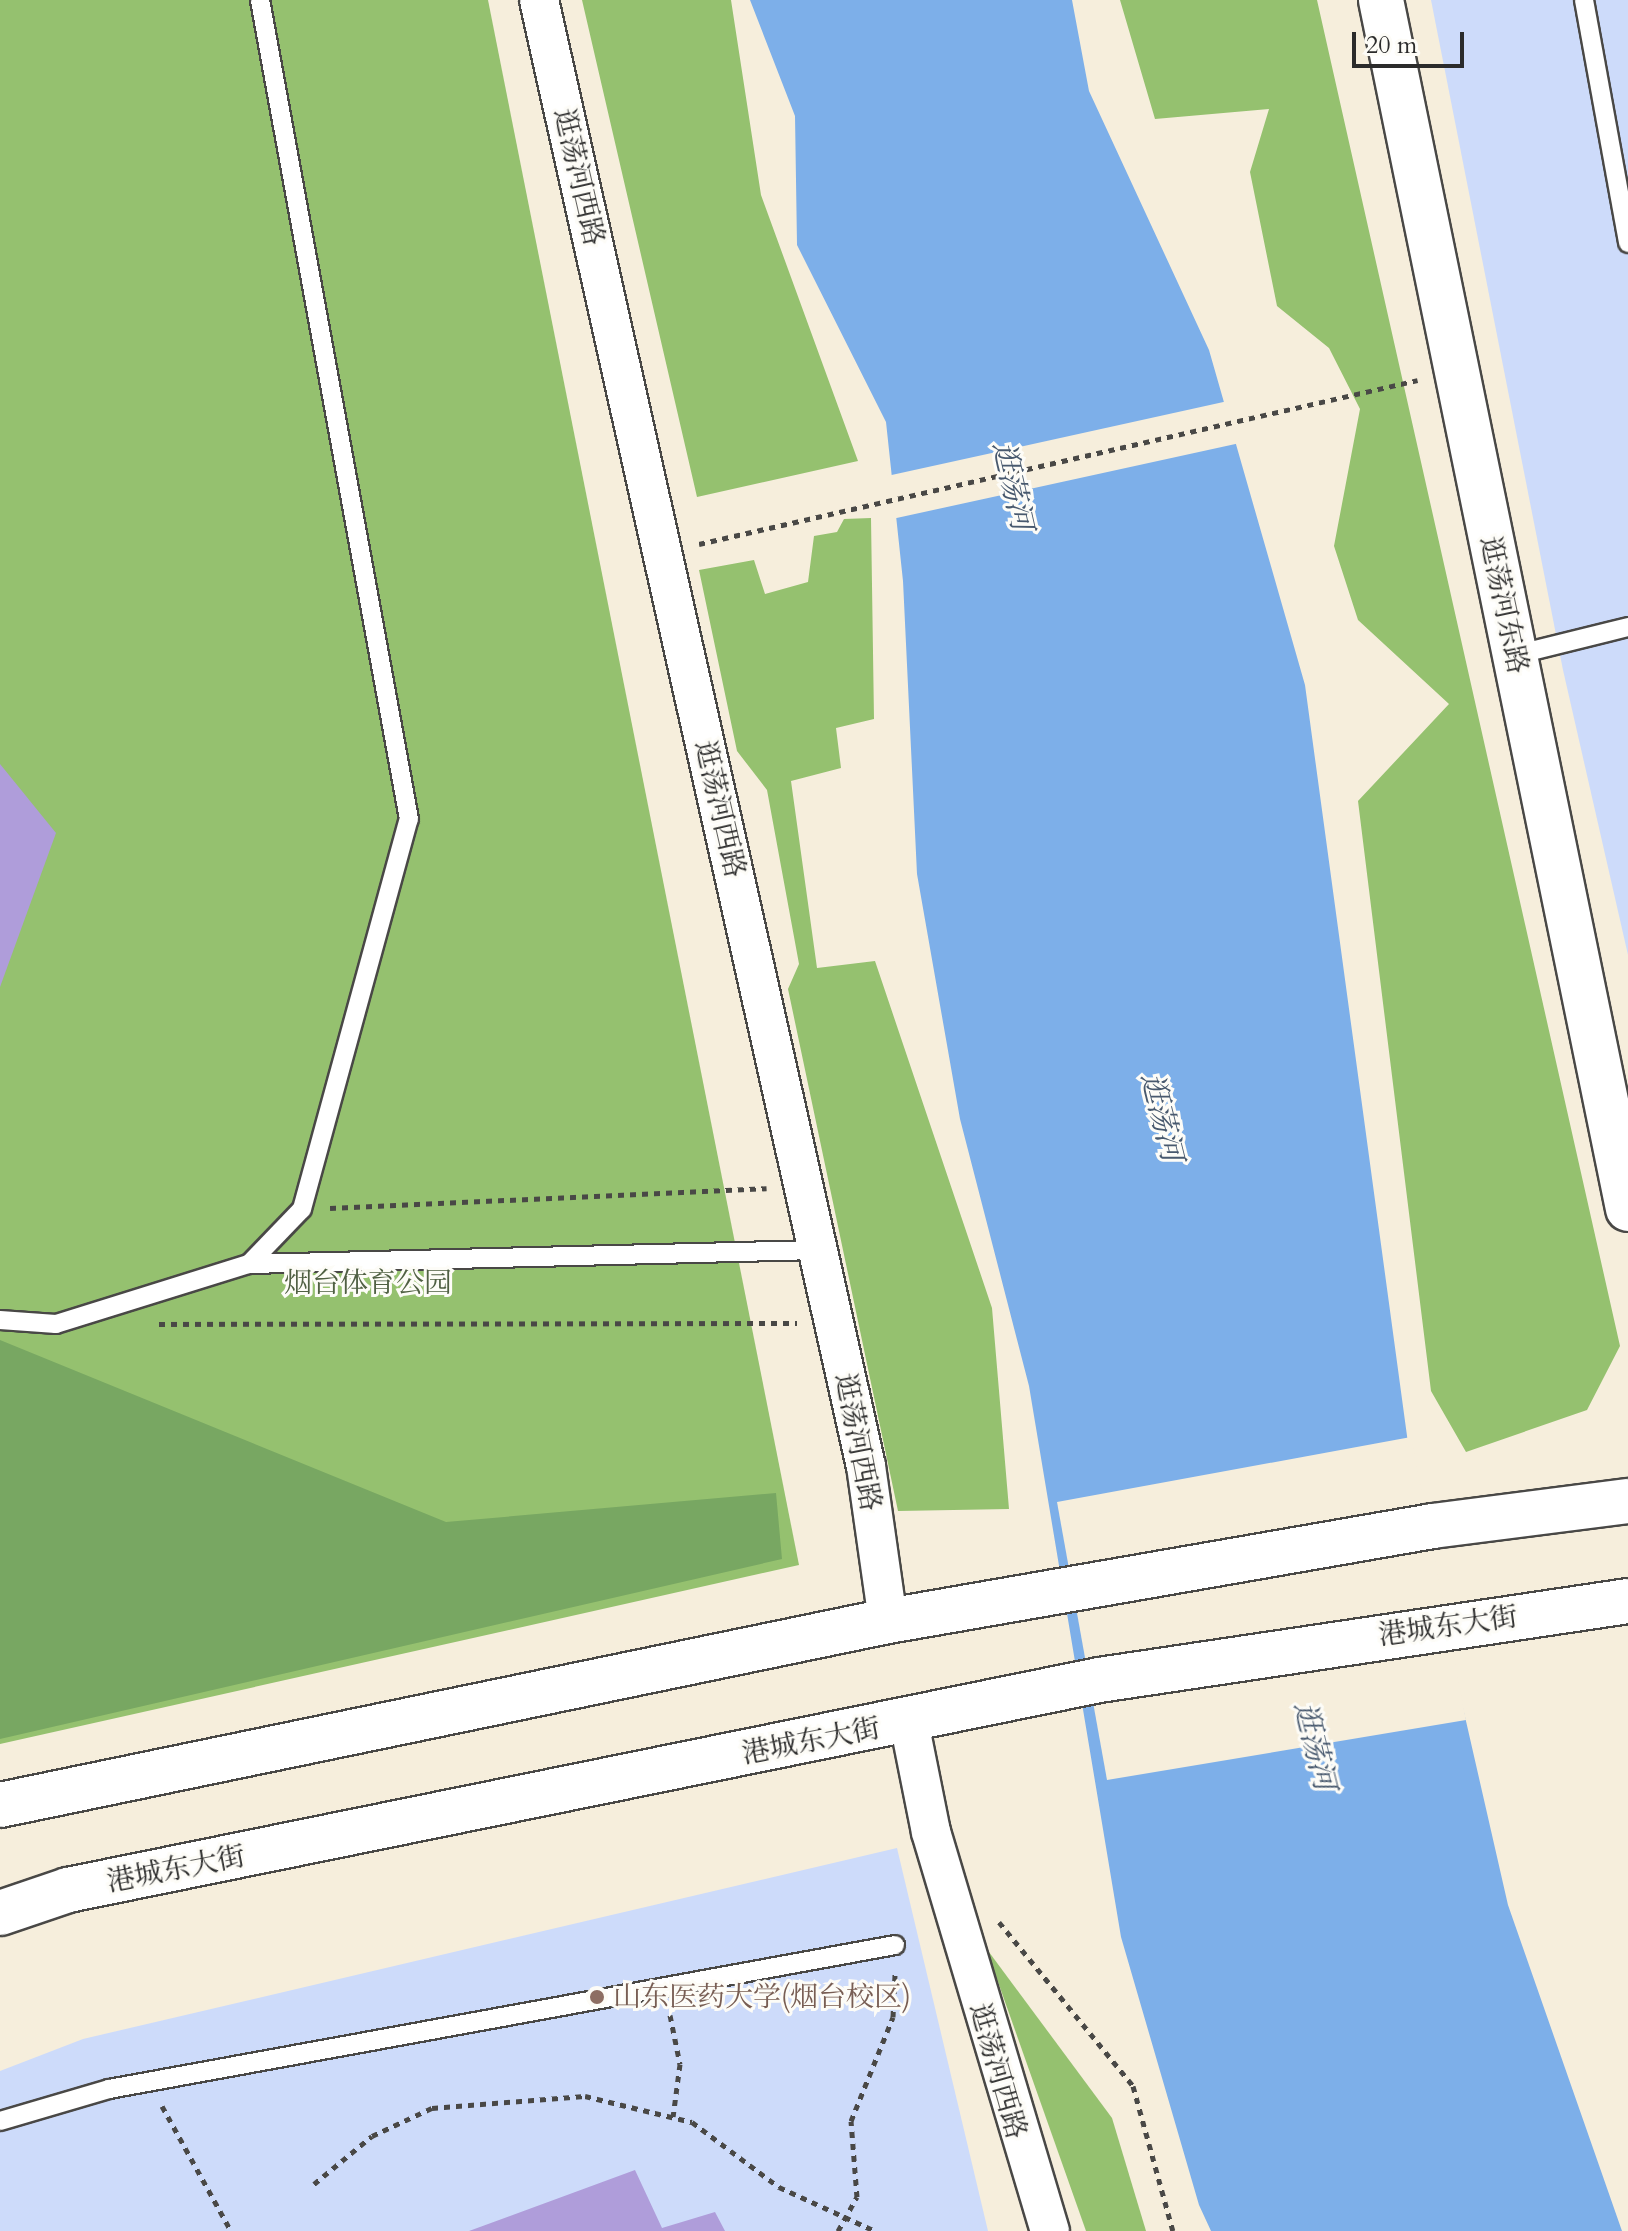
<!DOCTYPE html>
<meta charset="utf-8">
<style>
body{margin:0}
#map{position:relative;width:1628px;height:2231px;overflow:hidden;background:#f6eedc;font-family:Cardo,"Noto Serif SC",serif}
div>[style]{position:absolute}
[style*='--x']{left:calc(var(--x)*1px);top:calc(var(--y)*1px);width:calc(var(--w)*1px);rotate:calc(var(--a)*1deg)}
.built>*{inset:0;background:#cddbfa}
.green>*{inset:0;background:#95c16f}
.forest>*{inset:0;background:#78a762}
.water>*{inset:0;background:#7dafe9}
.pier>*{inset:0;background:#f6eedc}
.building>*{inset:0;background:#af9dda}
.path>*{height:5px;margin-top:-2.5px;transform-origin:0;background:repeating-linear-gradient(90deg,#494846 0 6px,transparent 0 12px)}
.roads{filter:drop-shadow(2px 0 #494846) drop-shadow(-2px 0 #494846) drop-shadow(0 2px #494846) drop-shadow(0 -2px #494846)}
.lane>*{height:18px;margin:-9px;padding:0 9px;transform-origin:9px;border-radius:9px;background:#fff}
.street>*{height:38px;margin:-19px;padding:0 19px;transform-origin:19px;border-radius:19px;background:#fff}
.secondary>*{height:44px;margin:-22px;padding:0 22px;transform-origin:22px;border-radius:22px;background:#fff}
.dots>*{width:22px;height:22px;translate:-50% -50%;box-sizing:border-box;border:4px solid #fdfcf7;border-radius:50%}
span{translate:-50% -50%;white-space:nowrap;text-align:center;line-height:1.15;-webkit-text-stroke:6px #fdfcf7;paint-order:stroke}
.street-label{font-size:28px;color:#2b2b2b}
.park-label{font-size:28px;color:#506043}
.education-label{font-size:28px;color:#785e54}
.left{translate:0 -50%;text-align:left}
.water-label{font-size:30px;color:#48596e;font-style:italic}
.scale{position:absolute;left:1352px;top:32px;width:112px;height:36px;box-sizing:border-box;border:4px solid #2b2b2b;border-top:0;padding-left:10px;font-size:24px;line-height:28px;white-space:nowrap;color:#2b2b2b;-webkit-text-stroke:6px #fdfcf7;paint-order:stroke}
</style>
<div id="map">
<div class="built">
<div style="clip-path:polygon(1431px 0,1628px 0,1628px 955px,1563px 670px)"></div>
<div style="clip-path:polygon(897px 1848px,988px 2231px,0 2231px,0 2071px,83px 2039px)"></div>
</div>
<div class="green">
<div style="clip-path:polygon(0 0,488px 0,799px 1565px,0 1744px)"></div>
<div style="clip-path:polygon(582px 0,731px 0,761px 195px,858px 461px,697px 497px)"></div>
<div style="clip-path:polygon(1120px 0,1317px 0,1620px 1346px,1587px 1410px,1466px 1452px,1431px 1391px,1358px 801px,1449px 704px,1358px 620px,1334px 546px,1360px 409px,1329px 348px,1277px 306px,1250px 172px,1269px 109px,1155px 119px)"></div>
<div style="clip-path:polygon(871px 518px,874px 719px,836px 728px,841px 768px,791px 781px,817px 968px,875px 961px,992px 1308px,1009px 1509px,898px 1511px,788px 989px,799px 964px,767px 790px,737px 751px,699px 570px,754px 560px,765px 594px,808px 582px,814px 536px,837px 532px,844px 519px)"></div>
<div style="clip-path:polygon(986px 1948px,1112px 2118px,1146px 2231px,1086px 2231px)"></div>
</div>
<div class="forest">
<div style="clip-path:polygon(0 1340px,446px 1522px,776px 1493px,782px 1559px,0 1739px)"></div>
</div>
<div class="water">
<div style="clip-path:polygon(750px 0,1072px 0,1089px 91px,1209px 350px,1305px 685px,1416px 1502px,1508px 1905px,1622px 2231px,1211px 2231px,1199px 2205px,1121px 1937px,1029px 1386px,960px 1119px,917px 874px,903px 581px,886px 422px,797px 245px,795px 116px)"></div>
</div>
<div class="pier">
<div style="clip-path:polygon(1228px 401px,1240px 443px,892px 519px,887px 476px)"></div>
<div style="clip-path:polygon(1411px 1437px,1466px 1720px,1107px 1780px,1057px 1502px)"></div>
</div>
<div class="building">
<div style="clip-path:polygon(0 764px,56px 833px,0 987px)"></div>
<div style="clip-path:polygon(635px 2170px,662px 2228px,715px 2212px,725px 2231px,469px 2231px)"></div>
</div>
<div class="path">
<div style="--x:699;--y:544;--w:737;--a:-12.85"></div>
<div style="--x:330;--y:1208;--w:437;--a:-2.6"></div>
<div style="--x:159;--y:1324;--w:638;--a:-0.09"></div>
<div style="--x:999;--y:1922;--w:212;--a:50.7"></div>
<div style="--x:1133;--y:2086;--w:150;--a:74.6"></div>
<div style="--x:670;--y:2015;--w:50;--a:78.5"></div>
<div style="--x:680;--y:2064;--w:53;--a:97.5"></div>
<div style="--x:162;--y:2106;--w:143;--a:61.1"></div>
<div style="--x:314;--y:2184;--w:75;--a:-39.6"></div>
<div style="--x:372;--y:2136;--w:66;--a:-25"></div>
<div style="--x:432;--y:2108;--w:153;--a:-4.5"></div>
<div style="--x:585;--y:2096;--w:110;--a:13.7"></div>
<div style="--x:692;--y:2122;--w:109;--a:36.8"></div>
<div style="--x:779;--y:2187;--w:106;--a:24.6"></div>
<div style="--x:838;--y:2231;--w:39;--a:-61"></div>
<div style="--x:857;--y:2197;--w:76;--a:-94.5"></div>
<div style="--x:851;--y:2121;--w:112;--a:-68"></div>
<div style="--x:893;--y:2017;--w:43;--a:-87.3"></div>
</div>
<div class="roads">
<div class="lane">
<div style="--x:1584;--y:0;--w:247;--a:79.7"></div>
<div style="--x:1515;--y:655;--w:116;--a:-13.9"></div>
<div style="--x:249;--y:1264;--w:569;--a:-1.41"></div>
<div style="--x:0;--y:1320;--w:56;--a:4.1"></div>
<div style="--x:56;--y:1324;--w:202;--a:-17.3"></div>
<div style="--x:249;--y:1264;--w:76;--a:-46.1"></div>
<div style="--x:302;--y:1209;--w:404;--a:-74.7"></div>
<div style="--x:409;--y:819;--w:832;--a:-100.31"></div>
<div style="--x:0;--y:2121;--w:114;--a:-16.4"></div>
<div style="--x:109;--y:2089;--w:799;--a:-10.38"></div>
</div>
<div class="street">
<div style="--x:539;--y:0;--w:1502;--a:77.43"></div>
<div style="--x:866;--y:1466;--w:157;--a:81.9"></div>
<div style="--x:909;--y:1722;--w:112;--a:78.7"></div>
<div style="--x:931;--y:1832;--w:416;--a:73.4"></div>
</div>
<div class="secondary">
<div style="--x:1381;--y:0;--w:1234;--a:78.45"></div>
<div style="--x:0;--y:1805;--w:907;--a:-11.71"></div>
<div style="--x:888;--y:1621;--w:553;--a:-9.89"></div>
<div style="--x:1433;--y:1526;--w:197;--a:-7.3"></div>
<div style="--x:0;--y:1913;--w:72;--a:-18.7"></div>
<div style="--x:68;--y:1890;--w:1052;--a:-11.51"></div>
<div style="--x:1099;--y:1680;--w:535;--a:-8.49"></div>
</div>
</div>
<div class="dots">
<div style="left:597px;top:1997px;background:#8d6e63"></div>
</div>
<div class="street-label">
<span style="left:579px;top:177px;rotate:77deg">逛荡河西路</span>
<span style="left:1504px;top:605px;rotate:78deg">逛荡河东路</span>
<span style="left:720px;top:809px;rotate:77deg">逛荡河西路</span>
<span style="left:858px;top:1442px;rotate:79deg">逛荡河西路</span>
<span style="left:1448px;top:1626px;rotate:-8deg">港城东大街</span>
<span style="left:811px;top:1741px;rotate:-11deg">港城东大街</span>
<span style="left:176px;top:1869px;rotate:-11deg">港城东大街</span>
<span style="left:998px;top:2071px;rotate:74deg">逛荡河西路</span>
</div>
<div class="park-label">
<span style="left:368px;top:1283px">烟台体育公园</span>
</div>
<div class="education-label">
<span class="left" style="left:613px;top:1997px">山东医药大学(烟台校区)</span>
</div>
<div class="water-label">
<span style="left:1012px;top:486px;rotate:77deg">逛荡河</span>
<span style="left:1161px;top:1117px;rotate:76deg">逛荡河</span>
<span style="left:1314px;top:1746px;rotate:76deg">逛荡河</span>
</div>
<div class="scale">20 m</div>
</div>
